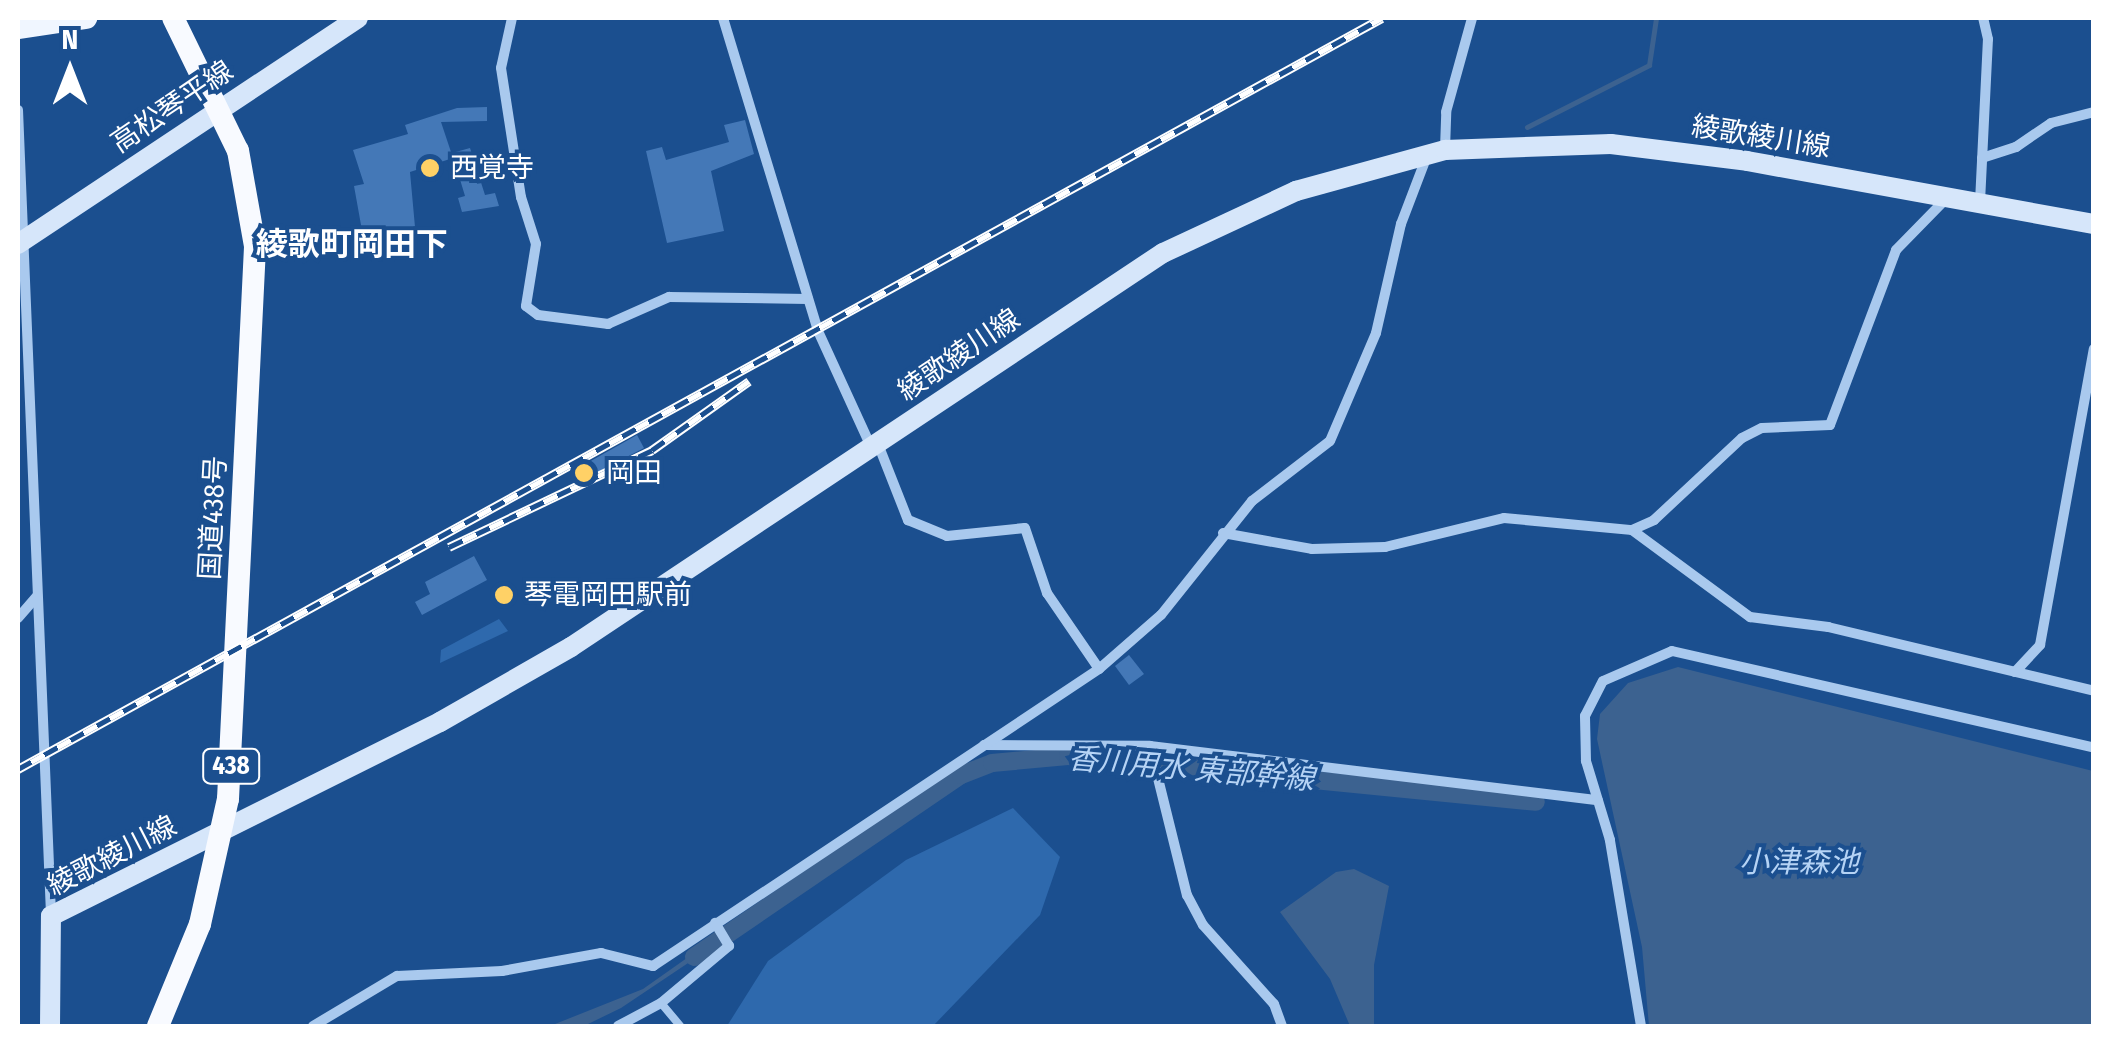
<!DOCTYPE html>
<meta charset="utf-8">
<style>
body{margin:0}
#map{position:relative;width:2111px;height:1044px;overflow:hidden;background:#1b4f8f;font-family:"Fira Sans Condensed","Noto Sans JP",sans-serif}
div>[style]{position:absolute}
[style*='--x']{left:calc(var(--x)*1px);top:calc(var(--y)*1px);width:calc(var(--w)*1px);rotate:calc(var(--a)*1deg)}
.green>*{inset:0;background:#2e69ad}
.water>*{inset:0;background:#3c6290}
.stream>*{height:5px;margin:-2.5px;padding:0 2.5px;transform-origin:2.5px;border-radius:2.5px;background:#3c6290}
.canal>*{height:18px;margin:-9px;padding:0 9px;transform-origin:9px;border-radius:9px;background:#3c6290}
.building>*{inset:0;background:#4478b7}
.service>*{height:8px;margin:-4px;padding:0 4px;transform-origin:4px;border-radius:4px;background:#a9c9ee}
.minor>*{height:10px;margin:-5px;padding:0 5px;transform-origin:5px;border-radius:5px;background:#a9c9ee}
.secondary>*{height:20px;margin:-10px;padding:0 10px;transform-origin:10px;border-radius:10px;background:#d6e6fa}
.primary>*{height:22px;margin:-11px;padding:0 11px;transform-origin:11px;border-radius:11px;background:#f0f6ff}
.trunk>*{height:22px;margin:-11px;padding:0 11px;transform-origin:11px;border-radius:11px;background:#f8faff}
.rail>*{height:9px;margin-top:-4.5px;transform-origin:0;background:repeating-linear-gradient(90deg,#1b4f8f 0 15px,#fff 0 30px);box-sizing:border-box;border-block:2px solid #fff}
.dots>*{width:28px;height:28px;translate:-50% -50%;box-sizing:border-box;border:5px solid #1b4f8f;border-radius:50%}
span{translate:-50% -50%;white-space:nowrap;text-align:center;line-height:1.15;-webkit-text-stroke:8px #1b4f8f;paint-order:stroke}
.shield-label span{padding:2px 8px;background:#1b4f8f;border:2px solid;border-radius:8px;-webkit-text-stroke-width:0}
.shield-label{font-size:25px;color:#fff;font-weight:700}
.street-label{font-size:28px;color:#fff}
.poi-label{font-size:28px;color:#fff}
.left{translate:0 -50%;text-align:left}
.water-label{font-size:30px;color:#b5d3f5;font-style:italic}
.quarter-label{font-size:32px;color:#fff;font-weight:700}
.frame{position:absolute;inset:0;border:20px solid #fff;pointer-events:none}
.north{position:absolute;left:20px;top:20px;width:100px;height:100px;-webkit-text-stroke:8px #1b4f8f;paint-order:stroke;rotate:0deg;font-size:28px;font-weight:700;line-height:40px;text-align:center;color:#fff}
.north::after{content:'';display:block;margin:auto;width:35px;height:45px;background:#fff;clip-path:polygon(50% 0,100% 100%,50% 72%,0 100%)}
</style>
<div id="map">
<div class="green">
<div style="clip-path:polygon(499px 619px,508px 631px,440px 663px,441px 650px)"></div>
<div style="clip-path:polygon(1013px 808px,1060px 857px,1040px 915px,933px 1026px,727px 1026px,768px 961px,906px 860px)"></div>
</div>
<div class="water">
<div style="clip-path:polygon(1678px 667px,2093px 771px,2093px 1026px,1649px 1026px,1642px 947px,1597px 739px,1600px 714px,1628px 683px)"></div>
<div style="clip-path:polygon(1354px 869px,1389px 886px,1374px 965px,1374px 1026px,1350px 1026px,1330px 979px,1280px 912px,1336px 872px)"></div>
<div style="clip-path:polygon(711px 941px,715px 945px,621px 1008px,586px 1025px,550px 1026px,643px 989px)"></div>
</div>
<div class="stream">
<div style="--x:1527;--y:127;--w:137;--a:-26.9"></div>
<div style="--x:1649;--y:65;--w:48;--a:-81.5"></div>
</div>
<div class="canal">
<div style="--x:694;--y:957;--w:323;--a:-34.3"></div>
<div style="--x:961;--y:775;--w:33;--a:-21"></div>
<div style="--x:992;--y:763;--w:76;--a:-5.3"></div>
<div style="--x:1068;--y:756;--w:470;--a:5.6"></div>
</div>
<div class="building">
<div style="clip-path:polygon(487px 107px,487px 121px,441px 122px,453px 158px,410px 172px,415px 227px,363px 236px,354px 186px,364px 184px,353px 150px,408px 134px,405px 125px,457px 108px)"></div>
<div style="clip-path:polygon(745px 120px,754px 154px,711px 171px,724px 231px,667px 243px,646px 151px,662px 147px,666px 160px,729px 142px,724px 125px)"></div>
<div style="clip-path:polygon(470px 148px,485px 195px,495px 193px,499px 206px,462px 212px,458px 198px,465px 196px,452px 153px)"></div>
<div style="clip-path:polygon(637px 435px,644px 448px,586px 478px,580px 467px)"></div>
<div style="clip-path:polygon(474px 556px,487px 580px,422px 615px,415px 602px,430px 594px,425px 582px)"></div>
<div style="clip-path:polygon(1129px 655px,1144px 674px,1129px 685px,1115px 666px)"></div>
</div>
<div class="service">
<div style="--x:661;--y:1003;--w:30;--a:50"></div>
</div>
<div class="minor">
<div style="--x:512;--y:18;--w:51;--a:102.4"></div>
<div style="--x:501;--y:68;--w:131;--a:81.2"></div>
<div style="--x:521;--y:197;--w:49;--a:72.3"></div>
<div style="--x:536;--y:244;--w:63;--a:99.2"></div>
<div style="--x:526;--y:306;--w:15;--a:37"></div>
<div style="--x:538;--y:315;--w:71;--a:7.3"></div>
<div style="--x:608;--y:324;--w:67;--a:-23.9"></div>
<div style="--x:669;--y:297;--w:139;--a:0.8"></div>
<div style="--x:723;--y:18;--w:327;--a:73.1"></div>
<div style="--x:818;--y:331;--w:130;--a:65.4"></div>
<div style="--x:18;--y:110;--w:806;--a:87.65"></div>
<div style="--x:1445;--y:149;--w:37;--a:-88"></div>
<div style="--x:1446;--y:112;--w:98;--a:-74.5"></div>
<div style="--x:1982;--y:158;--w:36;--a:-18"></div>
<div style="--x:2016;--y:147;--w:42;--a:-34.4"></div>
<div style="--x:2051;--y:123;--w:44;--a:-14.3"></div>
<div style="--x:1980;--y:202;--w:163;--a:-87.2"></div>
<div style="--x:1988;--y:39;--w:22;--a:-103"></div>
<div style="--x:878;--y:444;--w:82;--a:68.5"></div>
<div style="--x:908;--y:520;--w:42;--a:22.3"></div>
<div style="--x:947;--y:536;--w:78;--a:-5.9"></div>
<div style="--x:1025;--y:528;--w:69;--a:71.3"></div>
<div style="--x:1047;--y:593;--w:92;--a:55.6"></div>
<div style="--x:1632;--y:530;--w:147;--a:36.4"></div>
<div style="--x:1750;--y:617;--w:79;--a:7.3"></div>
<div style="--x:1828;--y:627;--w:274;--a:13.5"></div>
<div style="--x:1223;--y:533;--w:90;--a:10.2"></div>
<div style="--x:1312;--y:549;--w:73;--a:-1.6"></div>
<div style="--x:1385;--y:547;--w:122;--a:-13.7"></div>
<div style="--x:1504;--y:518;--w:129;--a:5.4"></div>
<div style="--x:1632;--y:530;--w:24;--a:-24"></div>
<div style="--x:1654;--y:520;--w:120;--a:-43"></div>
<div style="--x:1742;--y:438;--w:22;--a:-27"></div>
<div style="--x:1762;--y:428;--w:68;--a:-2.5"></div>
<div style="--x:1830;--y:425;--w:187;--a:-69.3"></div>
<div style="--x:1896;--y:250;--w:73;--a:-45.6"></div>
<div style="--x:18;--y:618;--w:29;--a:-49"></div>
<div style="--x:2015;--y:672;--w:37;--a:-47"></div>
<div style="--x:2040;--y:645;--w:301;--a:-79.7"></div>
<div style="--x:984;--y:745;--w:166;--a:0.3"></div>
<div style="--x:1150;--y:746;--w:451;--a:6.9"></div>
<div style="--x:1150;--y:746;--w:154;--a:76.1"></div>
<div style="--x:1187;--y:895;--w:34;--a:62"></div>
<div style="--x:1203;--y:925;--w:106;--a:48.1"></div>
<div style="--x:1274;--y:1004;--w:23;--a:70"></div>
<div style="--x:313;--y:1026;--w:98;--a:-30.8"></div>
<div style="--x:397;--y:976;--w:105;--a:-2.7"></div>
<div style="--x:502;--y:971;--w:101;--a:-10.3"></div>
<div style="--x:601;--y:953;--w:54;--a:14"></div>
<div style="--x:653;--y:966;--w:536;--a:-33.66"></div>
<div style="--x:1099;--y:669;--w:82;--a:-41.1"></div>
<div style="--x:1161;--y:615;--w:146;--a:-51.4"></div>
<div style="--x:1252;--y:501;--w:98;--a:-37.6"></div>
<div style="--x:1330;--y:441;--w:117;--a:-66.9"></div>
<div style="--x:1376;--y:333;--w:112;--a:-77.1"></div>
<div style="--x:1401;--y:224;--w:73;--a:-69.1"></div>
<div style="--x:618;--y:1026;--w:49;--a:-28.1"></div>
<div style="--x:661;--y:1003;--w:89;--a:-40"></div>
<div style="--x:729;--y:946;--w:27;--a:-121"></div>
<div style="--x:1641;--y:1026;--w:189;--a:-99.5"></div>
<div style="--x:1610;--y:840;--w:83;--a:-106.9"></div>
<div style="--x:1586;--y:761;--w:45;--a:-91.3"></div>
<div style="--x:1585;--y:716;--w:39;--a:-63"></div>
<div style="--x:1603;--y:681;--w:75;--a:-23.5"></div>
<div style="--x:1672;--y:651;--w:433;--a:12.9"></div>
</div>
<div class="secondary">
<div style="--x:18;--y:244;--w:408;--a:-33.6"></div>
<div style="--x:50;--y:1026;--w:110;--a:-89.5"></div>
<div style="--x:51;--y:916;--w:435;--a:-26.5"></div>
<div style="--x:440;--y:722;--w:151;--a:-29.8"></div>
<div style="--x:571;--y:647;--w:711;--a:-33.65"></div>
<div style="--x:1163;--y:253;--w:147;--a:-25"></div>
<div style="--x:1296;--y:191;--w:155;--a:-15.4"></div>
<div style="--x:1445;--y:150;--w:166;--a:-2.1"></div>
<div style="--x:1611;--y:144;--w:137;--a:7.1"></div>
<div style="--x:1747;--y:161;--w:353;--a:10.3"></div>
</div>
<div class="primary">
<div style="--x:18;--y:28;--w:69;--a:-8.4"></div>
</div>
<div class="trunk">
<div style="--x:158;--y:1026;--w:110;--a:-67.6"></div>
<div style="--x:200;--y:924;--w:128;--a:-77.4"></div>
<div style="--x:228;--y:799;--w:554;--a:-87.2"></div>
<div style="--x:255;--y:246;--w:97;--a:-100.1"></div>
<div style="--x:238;--y:151;--w:148;--a:-116"></div>
</div>
<div class="rail">
<div style="--x:449;--y:547;--w:225;--a:-25.5"></div>
<div style="--x:652;--y:450;--w:119;--a:-35.4"></div>
<div style="--x:18;--y:769;--w:1557;--a:-28.84"></div>
</div>
<div class="dots">
<div style="left:430px;top:168px;background:#ffd166"></div>
<div style="left:584px;top:473px;background:#ffd166"></div>
<div style="left:504px;top:595px;background:#ffd166"></div>
</div>
<div class="shield-label">
<span style="left:231px;top:766px">438</span>
</div>
<div class="street-label">
<span style="left:172px;top:107px;rotate:-34deg">高松琴平線</span>
<span style="left:1761px;top:137px;rotate:9deg">綾歌綾川線</span>
<span style="left:959px;top:355px;rotate:-34deg">綾歌綾川線</span>
<span style="left:213px;top:518px;rotate:-87deg">国道438号</span>
<span style="left:112px;top:856px;rotate:-27deg">綾歌綾川線</span>
</div>
<div class="poi-label">
<span class="left" style="left:450px;top:168px">西覚寺</span>
<span class="left" style="left:606px;top:473px">岡田</span>
<span class="left" style="left:524px;top:595px">琴電岡田駅前</span>
</div>
<div class="water-label">
<span style="left:1191px;top:769px;rotate:5deg">香川用水 東部幹線</span>
<span style="left:1799px;top:862px">小津森池</span>
</div>
<div class="quarter-label">
<span style="left:352px;top:244px">綾歌町岡田下</span>
</div>
<div class="frame"></div>
<div class="north">N</div>
</div>
